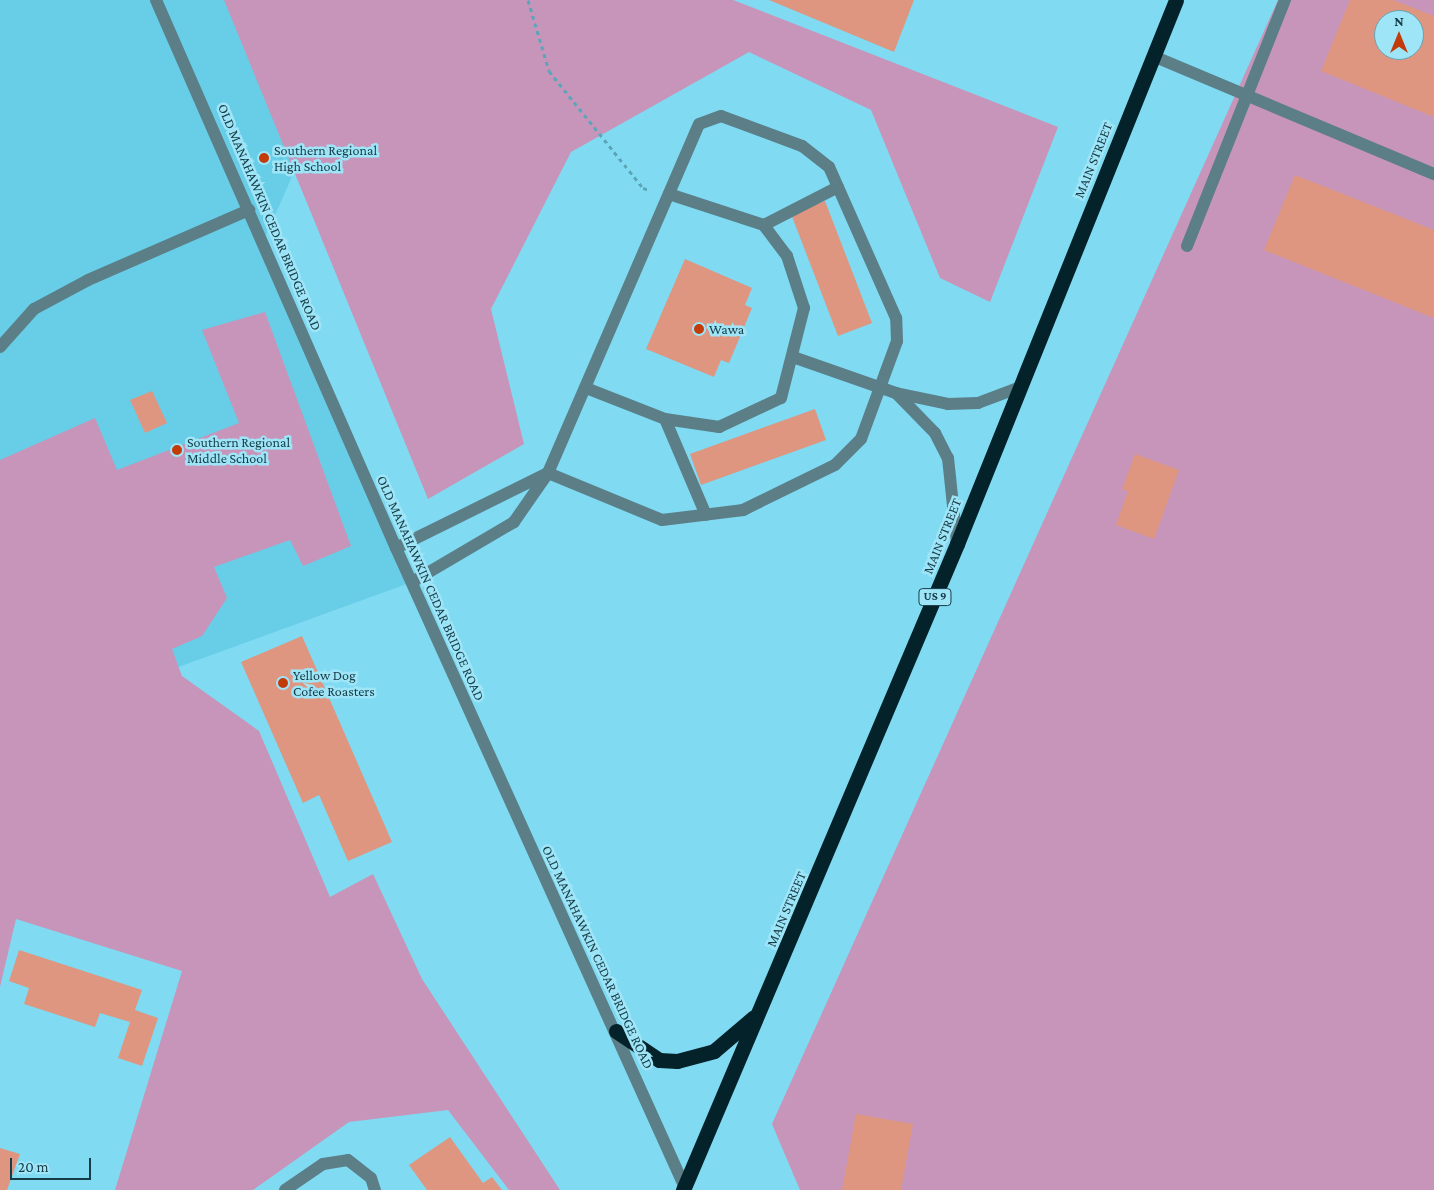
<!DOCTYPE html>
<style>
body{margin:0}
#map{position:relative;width:1434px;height:1190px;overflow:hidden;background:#7fdaf2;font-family:"Crimson Pro",serif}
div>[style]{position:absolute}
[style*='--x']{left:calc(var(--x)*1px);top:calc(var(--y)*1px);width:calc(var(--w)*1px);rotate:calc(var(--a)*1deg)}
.built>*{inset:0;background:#68cde7}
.green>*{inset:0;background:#c795b9}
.building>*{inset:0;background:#de9681}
.path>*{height:3px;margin-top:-1.5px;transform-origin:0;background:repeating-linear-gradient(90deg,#5ca5b8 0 4px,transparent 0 8px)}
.minor>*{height:12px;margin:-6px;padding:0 6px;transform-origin:6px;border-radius:6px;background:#5b7e87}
.highway>*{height:15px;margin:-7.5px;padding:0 7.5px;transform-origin:7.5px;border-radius:7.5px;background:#04222a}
.dots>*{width:14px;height:14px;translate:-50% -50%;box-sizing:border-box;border:2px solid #9fe5f8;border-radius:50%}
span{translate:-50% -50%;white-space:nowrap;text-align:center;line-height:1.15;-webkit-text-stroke:5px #9fe5f8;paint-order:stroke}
.shield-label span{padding:1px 4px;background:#9fe5f8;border:1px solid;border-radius:4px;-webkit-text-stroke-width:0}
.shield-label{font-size:12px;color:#163d47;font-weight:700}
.poi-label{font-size:14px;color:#163d47}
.left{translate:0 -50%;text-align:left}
.street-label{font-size:14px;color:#163d47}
.north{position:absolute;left:1374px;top:10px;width:50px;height:50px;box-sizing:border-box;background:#9fe5f8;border:1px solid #68a2b1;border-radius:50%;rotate:0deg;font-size:14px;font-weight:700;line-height:20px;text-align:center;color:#163d47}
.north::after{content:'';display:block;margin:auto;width:18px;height:22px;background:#c33b09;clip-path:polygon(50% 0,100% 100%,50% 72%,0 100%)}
.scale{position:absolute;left:10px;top:1158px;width:81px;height:22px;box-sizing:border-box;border:2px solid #163d47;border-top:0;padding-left:6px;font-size:15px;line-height:18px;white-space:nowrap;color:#163d47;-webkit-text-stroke:4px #9fe5f8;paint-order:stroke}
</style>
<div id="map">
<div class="built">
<div style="clip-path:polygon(0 0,370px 0,264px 240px,412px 582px,0 732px)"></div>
</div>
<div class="green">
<div style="clip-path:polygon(224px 0,733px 0,1058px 127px,990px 302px,940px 278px,871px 110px,749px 52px,571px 152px,491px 309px,524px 444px,428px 499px)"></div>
<div style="clip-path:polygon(evenodd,1278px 0,1434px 0,1434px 1190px,800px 1190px,772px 1124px,1278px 0,1384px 20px,1414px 20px,1414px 50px,1384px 50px,1384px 20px)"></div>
<div style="clip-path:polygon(265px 312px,351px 546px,303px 566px,290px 540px,214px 567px,227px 598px,202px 636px,172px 649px,182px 676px,259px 731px,330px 897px,373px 874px,422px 979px,560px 1190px,509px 1190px,448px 1110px,349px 1122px,253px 1190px,115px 1190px,182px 971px,16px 919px,0 987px,0 460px,95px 418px,117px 470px,239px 423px,202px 330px)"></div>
</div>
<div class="building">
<div style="clip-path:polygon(769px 0,914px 0,894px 52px)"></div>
<div style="clip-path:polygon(evenodd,1350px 0,1393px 0,1434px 16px,1434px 117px,1321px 71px,1350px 0,1384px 20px,1414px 20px,1414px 50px,1384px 50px,1384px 20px)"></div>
<div style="clip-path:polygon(1295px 175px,1434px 230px,1434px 318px,1264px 250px)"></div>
<div style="clip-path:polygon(825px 201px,872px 323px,838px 336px,791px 214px)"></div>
<div style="clip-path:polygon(685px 259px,752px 288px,745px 305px,752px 308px,729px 363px,721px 360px,714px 377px,646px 349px)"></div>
<div style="clip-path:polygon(152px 391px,167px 423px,145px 433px,130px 400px)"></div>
<div style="clip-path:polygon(815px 409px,826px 440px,701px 485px,690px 454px)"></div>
<div style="clip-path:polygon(1135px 454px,1179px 470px,1154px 539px,1116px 525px,1128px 491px,1122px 489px)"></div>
<div style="clip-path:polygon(302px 636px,392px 842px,348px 861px,319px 795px,303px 803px,241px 662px)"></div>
<div style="clip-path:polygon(19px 950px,142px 990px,135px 1010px,158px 1018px,142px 1066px,118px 1058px,130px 1022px,100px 1013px,95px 1027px,24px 1004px,29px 988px,9px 981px)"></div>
<div style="clip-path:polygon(856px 1114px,913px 1124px,901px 1190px,842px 1190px)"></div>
<div style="clip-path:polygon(450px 1137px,483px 1183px,492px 1177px,502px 1190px,427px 1190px,409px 1165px)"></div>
<div style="clip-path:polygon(0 1148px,20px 1154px,7px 1190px,0 1190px)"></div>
</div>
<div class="path">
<div style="--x:528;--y:0;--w:74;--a:73.5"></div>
<div style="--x:549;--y:71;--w:150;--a:51.2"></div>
<div style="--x:643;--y:188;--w:7;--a:16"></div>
</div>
<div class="minor">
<div style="--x:156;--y:0;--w:598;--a:66.35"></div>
<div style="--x:396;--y:548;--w:704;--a:65.69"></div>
<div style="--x:1153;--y:56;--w:305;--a:22.8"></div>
<div style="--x:764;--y:225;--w:83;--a:-27.2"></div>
<div style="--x:1187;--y:246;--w:265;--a:-68.3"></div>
<div style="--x:0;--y:347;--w:51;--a:-48.2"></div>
<div style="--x:34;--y:309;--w:61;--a:-28.2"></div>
<div style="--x:88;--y:280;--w:176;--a:-23.5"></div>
<div style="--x:793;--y:357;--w:109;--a:19.3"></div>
<div style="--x:896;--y:393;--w:53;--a:11.9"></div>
<div style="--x:948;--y:404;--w:30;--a:-2"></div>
<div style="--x:978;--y:403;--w:43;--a:-20.6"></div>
<div style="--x:586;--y:388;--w:85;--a:21.4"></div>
<div style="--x:665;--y:419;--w:55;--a:8.4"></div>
<div style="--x:719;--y:427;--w:68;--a:-25.1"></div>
<div style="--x:781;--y:398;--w:93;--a:-75.7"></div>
<div style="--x:804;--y:308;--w:55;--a:-108.1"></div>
<div style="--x:787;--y:256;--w:39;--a:-127"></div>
<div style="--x:764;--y:225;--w:100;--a:-161.9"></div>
<div style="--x:896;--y:393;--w:56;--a:45.7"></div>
<div style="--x:935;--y:433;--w:28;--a:63"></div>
<div style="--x:948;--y:458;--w:85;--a:84"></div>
<div style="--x:665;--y:419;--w:104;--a:66.9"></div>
<div style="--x:396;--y:548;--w:169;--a:-26.3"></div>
<div style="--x:548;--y:473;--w:123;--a:22.4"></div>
<div style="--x:662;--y:520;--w:82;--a:-7"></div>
<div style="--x:743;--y:510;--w:102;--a:-26.1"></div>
<div style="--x:835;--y:465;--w:37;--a:-45"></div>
<div style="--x:861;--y:439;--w:104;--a:-69.8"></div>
<div style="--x:897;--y:341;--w:23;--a:-92"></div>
<div style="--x:896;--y:318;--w:165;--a:-113.9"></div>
<div style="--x:829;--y:167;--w:34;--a:-142"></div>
<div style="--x:802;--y:146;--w:86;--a:-159.7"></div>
<div style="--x:721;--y:116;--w:23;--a:160"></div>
<div style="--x:699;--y:124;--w:380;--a:113.4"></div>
<div style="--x:548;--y:473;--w:60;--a:124.8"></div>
<div style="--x:514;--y:522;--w:118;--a:149.5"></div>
<div style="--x:285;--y:1190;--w:46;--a:-34.4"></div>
<div style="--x:323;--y:1164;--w:25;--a:-9"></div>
<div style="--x:348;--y:1160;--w:29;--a:38"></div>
<div style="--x:371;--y:1178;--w:13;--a:72"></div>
</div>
<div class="highway">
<div style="--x:616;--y:1031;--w:52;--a:34"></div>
<div style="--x:659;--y:1060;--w:18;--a:3"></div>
<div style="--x:677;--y:1061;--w:38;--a:-15"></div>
<div style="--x:714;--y:1051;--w:52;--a:-40.4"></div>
<div style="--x:683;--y:1190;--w:702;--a:-67.02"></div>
<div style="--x:957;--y:544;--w:586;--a:-68.07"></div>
</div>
<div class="dots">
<div style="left:264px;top:158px;background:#c33b09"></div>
<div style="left:699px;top:329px;background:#c33b09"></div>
<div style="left:177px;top:450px;background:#c33b09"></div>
<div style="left:283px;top:683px;background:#c33b09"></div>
</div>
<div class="shield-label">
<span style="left:935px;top:597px">US 9</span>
</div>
<div class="poi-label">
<span class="left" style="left:274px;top:158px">Southern Regional<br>High School</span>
<span class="left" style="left:709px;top:329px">Wawa</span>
<span class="left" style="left:187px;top:450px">Southern Regional<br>Middle School</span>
<span class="left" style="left:293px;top:683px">Yellow Dog<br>Cofee Roasters</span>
</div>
<div class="street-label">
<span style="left:1093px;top:160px;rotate:-68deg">MAIN STREET</span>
<span style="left:270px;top:217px;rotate:67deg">OLD MANAHAWKIN CEDAR BRIDGE ROAD</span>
<span style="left:942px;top:536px;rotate:-68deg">MAIN STREET</span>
<span style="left:431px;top:588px;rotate:66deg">OLD MANAHAWKIN CEDAR BRIDGE ROAD</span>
<span style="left:786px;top:909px;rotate:-67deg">MAIN STREET</span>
<span style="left:598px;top:957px;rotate:65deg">OLD MANAHAWKIN CEDAR BRIDGE ROAD</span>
</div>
<div class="north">N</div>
<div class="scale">20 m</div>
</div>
